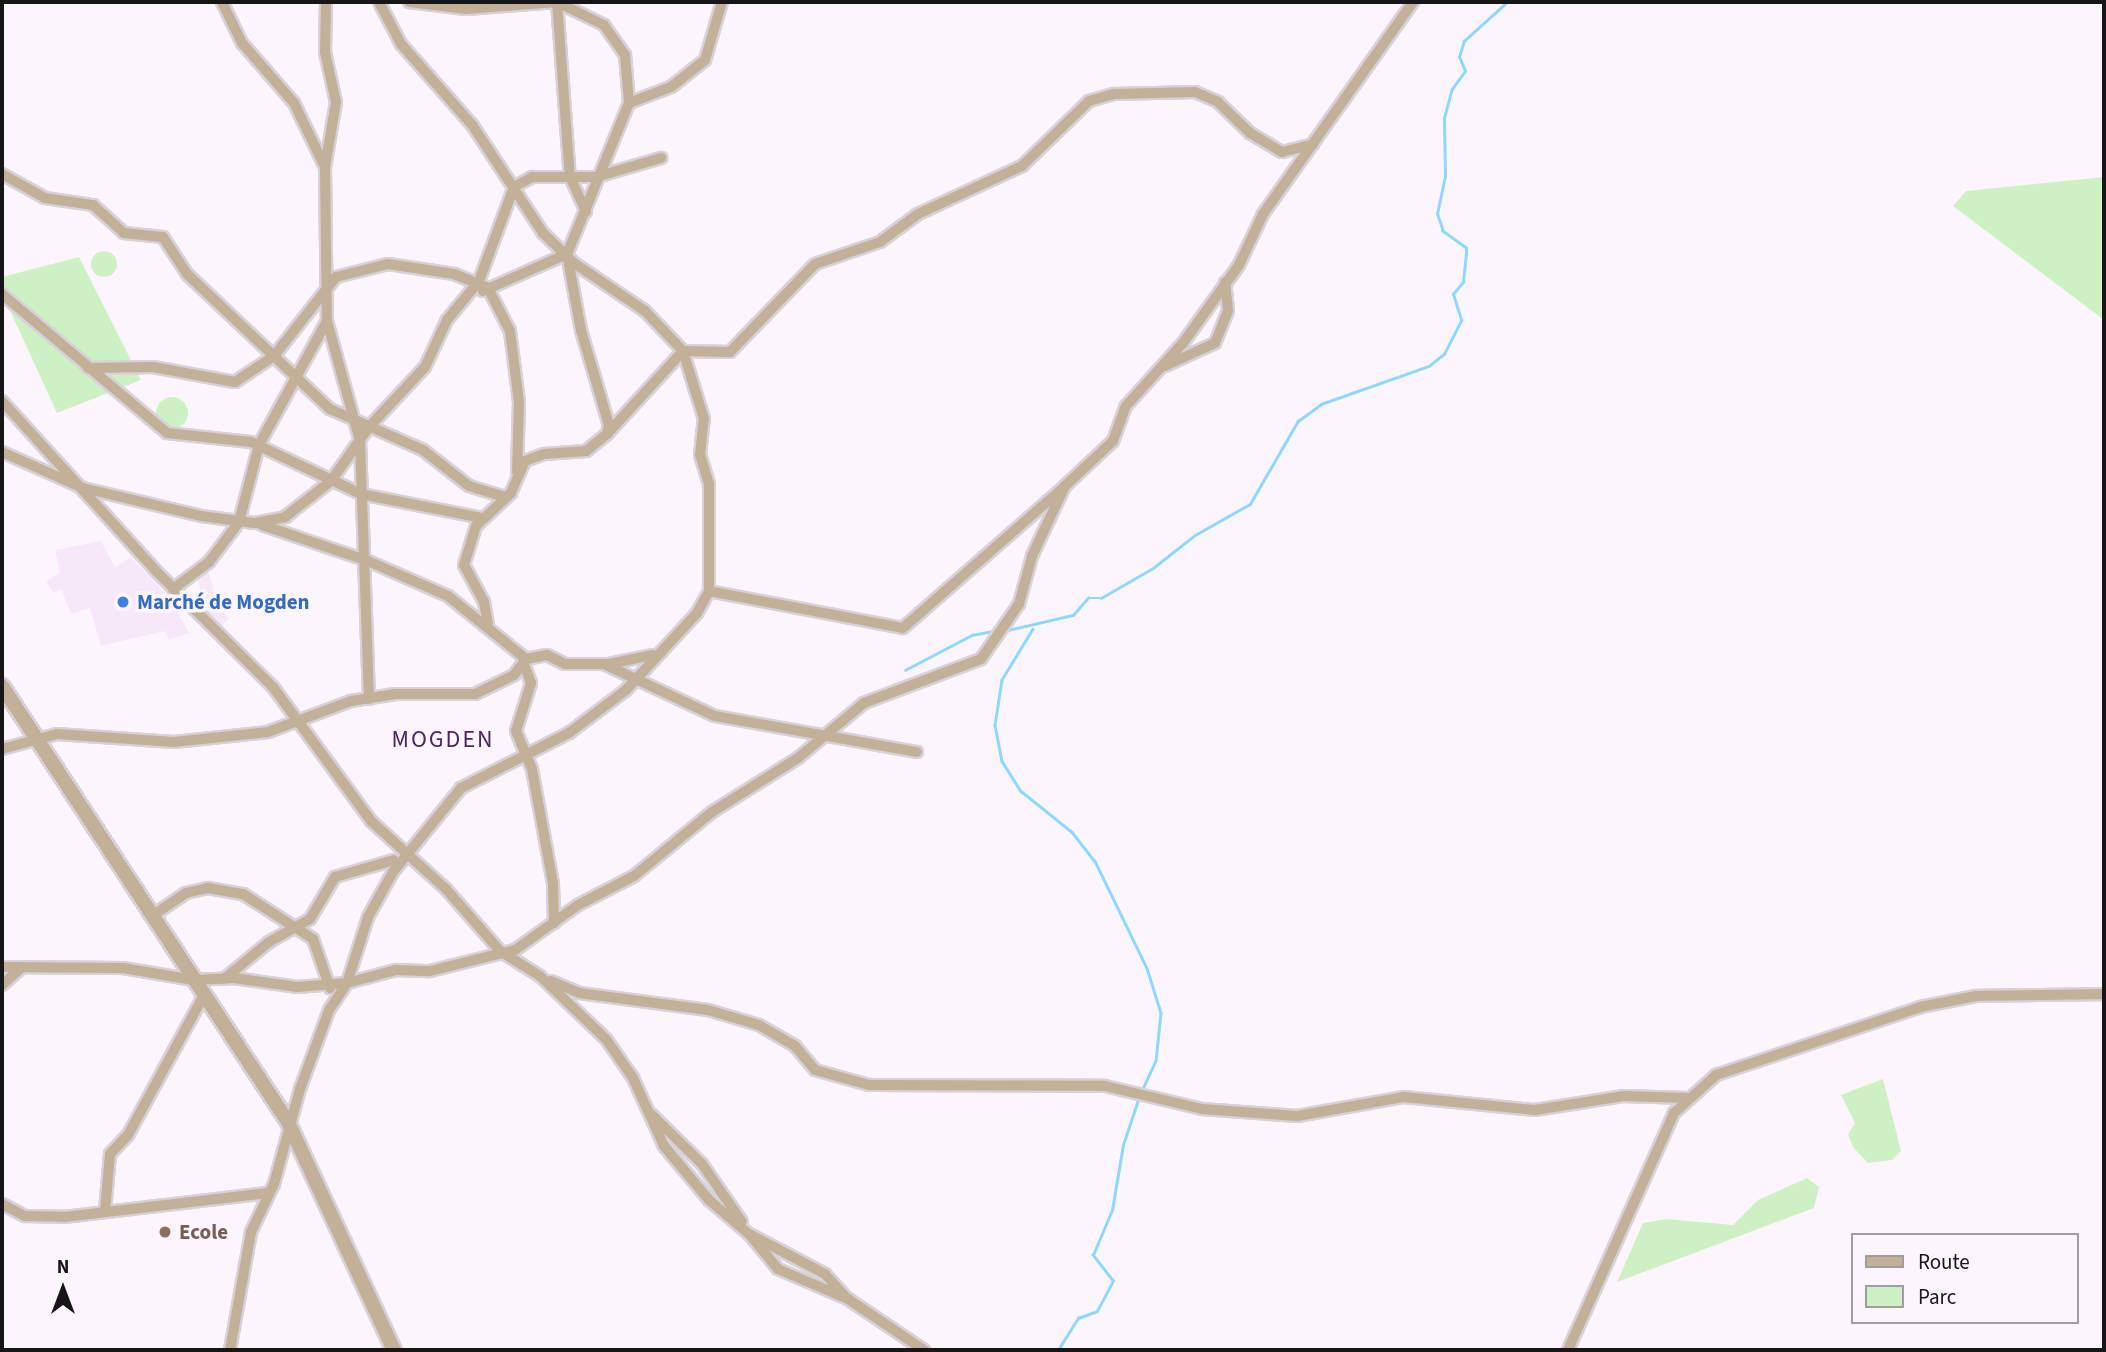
<!DOCTYPE html>
<meta charset="utf-8">
<style>
body{margin:0}
#map{position:relative;width:2106px;height:1352px;overflow:hidden;background:#fdf5fe;font-family:"Source Sans 3",sans-serif}
div>[style]{position:absolute}
[style*='--x']{left:calc(var(--x)*1px);top:calc(var(--y)*1px);width:calc(var(--w)*1px);rotate:calc(var(--a)*1deg)}
.built>*{inset:0;background:#f6e8f8}
.green>*{inset:0;background:#cef1c4}
.round{border-radius:50%}
.stream>*{height:2.5px;margin:-1.25px;padding:0 1.25px;transform-origin:1.25px;border-radius:1.25px;background:#8fd8fc}
.roads{filter:drop-shadow(2px 0 #d8d1d9) drop-shadow(-2px 0 #d8d1d9) drop-shadow(0 2px #d8d1d9) drop-shadow(0 -2px #d8d1d9)}
.minor>*{height:10px;margin:-5px;padding:0 5px;transform-origin:5px;border-radius:5px;background:#c3b098}
.tertiary>*{height:14px;margin:-7px;padding:0 7px;transform-origin:7px;border-radius:7px;background:#c3b098}
.dots>*{width:19px;height:19px;translate:-50% -50%;box-sizing:border-box;border:4px solid #fdf5fe;border-radius:50%}
span{translate:-50% -50%;white-space:nowrap;text-align:center;line-height:1.15;-webkit-text-stroke:7px #fdf5fe;paint-order:stroke}
.shop-label{font-size:21px;color:#366cbe;font-weight:700}
.left{translate:0 -50%;text-align:left}
.education-label{font-size:21px;color:#785e54;font-weight:700}
.quarter-label{font-size:24px;color:#4c275e;letter-spacing:2px}
.frame{position:absolute;inset:0;border:4px solid #181519;pointer-events:none}
.legend{position:absolute;left:1851px;top:1233px;width:228px;height:91px;box-sizing:border-box;background:#fdf5fe;border:2px solid #a19ba2;margin:0;padding:9px 12px;list-style:none;font-size:21px;color:#181519}
.legend li{display:flex;align-items:center;gap:14px;height:35px}
.legend b{width:35px;border:2px solid #a19ba2}
.north{position:absolute;left:28px;top:1254px;width:70px;height:70px;-webkit-text-stroke:5px #fdf5fe;paint-order:stroke;rotate:0deg;font-size:19px;font-weight:700;line-height:28px;text-align:center;color:#181519}
.north::after{content:'';display:block;margin:auto;width:24px;height:32px;background:#181519;clip-path:polygon(50% 0,100% 100%,50% 72%,0 100%)}
</style>
<div id="map">
<div class="built">
<div style="clip-path:polygon(101px 541px,115px 567px,131px 557px,169px 597px,189px 633px,169px 640px,165px 631px,101px 646px,90px 608px,71px 614px,61px 589px,53px 593px,46px 581px,60px 573px,55px 550px)"></div>
<div style="clip-path:polygon(208px 569px,217px 602px,229px 619px,221px 626px,193px 600px,200px 596px,198px 573px)"></div>
</div>
<div class="green">
<div style="clip-path:polygon(2104px 177px,2104px 320px,1953px 206px,1966px 191px)"></div>
<div class="round" style="left:91px;top:251px;width:26px;height:26px"></div>
<div style="clip-path:polygon(79px 257px,141px 380px,57px 413px,2px 293px,2px 277px)"></div>
<div class="round" style="left:156px;top:397px;width:32px;height:32px"></div>
<div style="clip-path:polygon(1883px 1079px,1901px 1151px,1892px 1160px,1868px 1163px,1853px 1147px,1848px 1134px,1855px 1123px,1841px 1095px)"></div>
<div style="clip-path:polygon(1807px 1178px,1819px 1187px,1814px 1208px,1617px 1282px,1643px 1223px,1667px 1219px,1733px 1225px,1758px 1200px)"></div>
</div>
<div class="stream">
<div style="--x:1033;--y:629;--w:60;--a:121.3"></div>
<div style="--x:1002;--y:680;--w:46;--a:98.8"></div>
<div style="--x:995;--y:725;--w:37;--a:79"></div>
<div style="--x:1002;--y:761;--w:36;--a:58"></div>
<div style="--x:1021;--y:791;--w:65;--a:38.8"></div>
<div style="--x:1072;--y:832;--w:37;--a:52"></div>
<div style="--x:1095;--y:861;--w:119;--a:64.1"></div>
<div style="--x:1147;--y:968;--w:47;--a:72.7"></div>
<div style="--x:1161;--y:1013;--w:48;--a:95.9"></div>
<div style="--x:1156;--y:1061;--w:33;--a:115"></div>
<div style="--x:1004;--y:631;--w:71;--a:-13.1"></div>
<div style="--x:1073;--y:615;--w:23;--a:-49"></div>
<div style="--x:1088;--y:598;--w:13;--a:0"></div>
<div style="--x:1101;--y:598;--w:60;--a:-30"></div>
<div style="--x:1153;--y:568;--w:53;--a:-38.2"></div>
<div style="--x:1195;--y:535;--w:63;--a:-29.4"></div>
<div style="--x:1250;--y:504;--w:96;--a:-60"></div>
<div style="--x:1298;--y:421;--w:29;--a:-36"></div>
<div style="--x:1321;--y:404;--w:114;--a:-19.4"></div>
<div style="--x:1429;--y:366;--w:19;--a:-39"></div>
<div style="--x:1444;--y:354;--w:38;--a:-63"></div>
<div style="--x:1461;--y:320;--w:27;--a:-107"></div>
<div style="--x:1453;--y:294;--w:16;--a:-50"></div>
<div style="--x:1463;--y:282;--w:28;--a:-84"></div>
<div style="--x:1466;--y:254;--w:6;--a:-90"></div>
<div style="--x:1466;--y:248;--w:29;--a:-144"></div>
<div style="--x:1443;--y:231;--w:18;--a:-109"></div>
<div style="--x:1437;--y:214;--w:38;--a:-78"></div>
<div style="--x:1445;--y:177;--w:59;--a:-91"></div>
<div style="--x:1444;--y:118;--w:30;--a:-75"></div>
<div style="--x:1452;--y:89;--w:22;--a:-54"></div>
<div style="--x:1465;--y:71;--w:15;--a:-113"></div>
<div style="--x:1459;--y:57;--w:17;--a:-73"></div>
<div style="--x:1464;--y:41;--w:58;--a:-42.2"></div>
<div style="--x:905;--y:670;--w:76;--a:-27.6"></div>
<div style="--x:972;--y:635;--w:26;--a:-11"></div>
<div style="--x:1058;--y:1350;--w:38;--a:-58"></div>
<div style="--x:1078;--y:1318;--w:20;--a:-20"></div>
<div style="--x:1097;--y:1311;--w:34;--a:-62"></div>
<div style="--x:1113;--y:1281;--w:33;--a:-128"></div>
<div style="--x:1093;--y:1255;--w:49;--a:-67.1"></div>
<div style="--x:1112;--y:1210;--w:66;--a:-80.4"></div>
<div style="--x:1123;--y:1145;--w:51;--a:-71.6"></div>
</div>
<div class="roads">
<div class="minor">
<div style="--x:222;--y:2;--w:46;--a:64"></div>
<div style="--x:242;--y:43;--w:79;--a:49.1"></div>
<div style="--x:294;--y:103;--w:71;--a:64.2"></div>
<div style="--x:326;--y:2;--w:50;--a:91.1"></div>
<div style="--x:325;--y:52;--w:51;--a:77.6"></div>
<div style="--x:336;--y:102;--w:66;--a:99.6"></div>
<div style="--x:325;--y:167;--w:154;--a:89.3"></div>
<div style="--x:327;--y:321;--w:124;--a:74.6"></div>
<div style="--x:360;--y:441;--w:258;--a:88"></div>
<div style="--x:409;--y:2;--w:57;--a:7"></div>
<div style="--x:466;--y:9;--w:91;--a:-4.4"></div>
<div style="--x:557;--y:2;--w:52;--a:26.1"></div>
<div style="--x:604;--y:25;--w:37;--a:55"></div>
<div style="--x:625;--y:55;--w:48;--a:85.2"></div>
<div style="--x:629;--y:103;--w:163;--a:112.3"></div>
<div style="--x:557;--y:2;--w:175;--a:85.8"></div>
<div style="--x:570;--y:177;--w:38;--a:65"></div>
<div style="--x:629;--y:103;--w:45;--a:-20.9"></div>
<div style="--x:671;--y:87;--w:43;--a:-38.5"></div>
<div style="--x:705;--y:60;--w:60;--a:-73.7"></div>
<div style="--x:2;--y:174;--w:49;--a:29.2"></div>
<div style="--x:45;--y:198;--w:49;--a:8.3"></div>
<div style="--x:93;--y:205;--w:42;--a:42.1"></div>
<div style="--x:124;--y:233;--w:39;--a:6"></div>
<div style="--x:163;--y:237;--w:44;--a:57"></div>
<div style="--x:187;--y:274;--w:197;--a:43.4"></div>
<div style="--x:330;--y:409;--w:102;--a:23.8"></div>
<div style="--x:423;--y:450;--w:58;--a:38"></div>
<div style="--x:469;--y:486;--w:39;--a:17"></div>
<div style="--x:483;--y:291;--w:92;--a:-23.8"></div>
<div style="--x:567;--y:254;--w:77;--a:79.6"></div>
<div style="--x:581;--y:330;--w:99;--a:73.6"></div>
<div style="--x:609;--y:425;--w:9;--a:103"></div>
<div style="--x:607;--y:434;--w:27;--a:141"></div>
<div style="--x:586;--y:451;--w:42;--a:175.9"></div>
<div style="--x:544;--y:454;--w:20;--a:160"></div>
<div style="--x:525;--y:461;--w:35;--a:114"></div>
<div style="--x:511;--y:493;--w:48;--a:136.7"></div>
<div style="--x:476;--y:526;--w:41;--a:107.1"></div>
<div style="--x:464;--y:565;--w:42;--a:61.6"></div>
<div style="--x:484;--y:602;--w:22;--a:80"></div>
<div style="--x:2;--y:294;--w:216;--a:40.1"></div>
<div style="--x:167;--y:433;--w:84;--a:6.1"></div>
<div style="--x:251;--y:442;--w:122;--a:25.3"></div>
<div style="--x:361;--y:494;--w:123;--a:11.2"></div>
<div style="--x:1165;--y:366;--w:55;--a:-24.7"></div>
<div style="--x:1215;--y:343;--w:35;--a:-68"></div>
<div style="--x:1228;--y:310;--w:28;--a:-96"></div>
<div style="--x:88;--y:368;--w:65;--a:-0.9"></div>
<div style="--x:153;--y:367;--w:83;--a:10.4"></div>
<div style="--x:235;--y:382;--w:47;--a:-33.7"></div>
<div style="--x:274;--y:356;--w:100;--a:-51.9"></div>
<div style="--x:336;--y:277;--w:54;--a:-14"></div>
<div style="--x:388;--y:264;--w:67;--a:8.6"></div>
<div style="--x:454;--y:274;--w:37;--a:22"></div>
<div style="--x:488;--y:288;--w:48;--a:62.9"></div>
<div style="--x:510;--y:331;--w:72;--a:82.8"></div>
<div style="--x:519;--y:402;--w:70;--a:91.6"></div>
<div style="--x:2;--y:401;--w:228;--a:47.8"></div>
<div style="--x:155;--y:570;--w:166;--a:44.8"></div>
<div style="--x:273;--y:687;--w:166;--a:53.8"></div>
<div style="--x:371;--y:821;--w:101;--a:42.2"></div>
<div style="--x:446;--y:889;--w:82;--a:48.9"></div>
<div style="--x:500;--y:951;--w:47;--a:32"></div>
<div style="--x:540;--y:976;--w:91;--a:43.7"></div>
<div style="--x:606;--y:1039;--w:47;--a:55.3"></div>
<div style="--x:633;--y:1078;--w:75;--a:65.5"></div>
<div style="--x:664;--y:1146;--w:70;--a:50.2"></div>
<div style="--x:709;--y:1200;--w:54;--a:40.5"></div>
<div style="--x:750;--y:1235;--w:44;--a:50.5"></div>
<div style="--x:778;--y:1269;--w:76;--a:23.2"></div>
<div style="--x:848;--y:1299;--w:92;--a:33.9"></div>
<div style="--x:607;--y:434;--w:113;--a:-47.5"></div>
<div style="--x:683;--y:351;--w:47;--a:1.2"></div>
<div style="--x:730;--y:352;--w:122;--a:-46"></div>
<div style="--x:815;--y:264;--w:69;--a:-18.7"></div>
<div style="--x:880;--y:242;--w:47;--a:-36.4"></div>
<div style="--x:918;--y:214;--w:115;--a:-24.8"></div>
<div style="--x:1022;--y:166;--w:93;--a:-44.1"></div>
<div style="--x:1089;--y:101;--w:26;--a:-16"></div>
<div style="--x:1114;--y:94;--w:81;--a:-1.4"></div>
<div style="--x:1195;--y:92;--w:25;--a:23"></div>
<div style="--x:1218;--y:102;--w:45;--a:44.1"></div>
<div style="--x:1250;--y:133;--w:37;--a:31"></div>
<div style="--x:1282;--y:152;--w:32;--a:-14"></div>
<div style="--x:2;--y:452;--w:89;--a:24"></div>
<div style="--x:83;--y:488;--w:121;--a:13.3"></div>
<div style="--x:201;--y:516;--w:54;--a:7.4"></div>
<div style="--x:255;--y:523;--w:31;--a:-11"></div>
<div style="--x:285;--y:517;--w:58;--a:-38"></div>
<div style="--x:331;--y:481;--w:66;--a:-54.9"></div>
<div style="--x:369;--y:427;--w:82;--a:-47"></div>
<div style="--x:425;--y:367;--w:52;--a:-64.9"></div>
<div style="--x:447;--y:320;--w:50;--a:-50.6"></div>
<div style="--x:479;--y:281;--w:100;--a:-69.6"></div>
<div style="--x:514;--y:187;--w:21;--a:-29"></div>
<div style="--x:532;--y:177;--w:64;--a:0"></div>
<div style="--x:596;--y:177;--w:68;--a:-16.3"></div>
<div style="--x:262;--y:525;--w:112;--a:18.8"></div>
<div style="--x:368;--y:561;--w:87;--a:23.6"></div>
<div style="--x:448;--y:596;--w:100;--a:38.9"></div>
<div style="--x:526;--y:659;--w:21;--a:-11"></div>
<div style="--x:547;--y:655;--w:20;--a:27"></div>
<div style="--x:565;--y:664;--w:44;--a:0"></div>
<div style="--x:609;--y:664;--w:45;--a:-11.6"></div>
<div style="--x:173;--y:589;--w:45;--a:-36.9"></div>
<div style="--x:209;--y:562;--w:50;--a:-53.1"></div>
<div style="--x:239;--y:522;--w:80;--a:-75.4"></div>
<div style="--x:259;--y:445;--w:141;--a:-61.3"></div>
<div style="--x:709;--y:591;--w:197;--a:10.8"></div>
<div style="--x:903;--y:628;--w:214;--a:-41.2"></div>
<div style="--x:524;--y:664;--w:20;--a:70"></div>
<div style="--x:531;--y:683;--w:50;--a:107.4"></div>
<div style="--x:516;--y:731;--w:41;--a:67.2"></div>
<div style="--x:532;--y:769;--w:116;--a:79.6"></div>
<div style="--x:553;--y:883;--w:40;--a:88.6"></div>
<div style="--x:606;--y:665;--w:120;--a:25.1"></div>
<div style="--x:715;--y:716;--w:205;--a:10.1"></div>
<div style="--x:2;--y:749;--w:57;--a:-15.3"></div>
<div style="--x:57;--y:734;--w:117;--a:3.9"></div>
<div style="--x:174;--y:742;--w:95;--a:-6.1"></div>
<div style="--x:268;--y:732;--w:89;--a:-20.5"></div>
<div style="--x:351;--y:701;--w:45;--a:-9"></div>
<div style="--x:395;--y:694;--w:80;--a:0"></div>
<div style="--x:475;--y:694;--w:43;--a:-26"></div>
<div style="--x:514;--y:675;--w:20;--a:-53"></div>
<div style="--x:152;--y:916;--w:41;--a:-34.1"></div>
<div style="--x:186;--y:893;--w:23;--a:-13"></div>
<div style="--x:208;--y:888;--w:36;--a:10"></div>
<div style="--x:243;--y:894;--w:83;--a:32.7"></div>
<div style="--x:313;--y:939;--w:52;--a:70.9"></div>
<div style="--x:2;--y:967;--w:121;--a:0.5"></div>
<div style="--x:123;--y:968;--w:72;--a:9.6"></div>
<div style="--x:194;--y:980;--w:40;--a:-2.9"></div>
<div style="--x:234;--y:978;--w:64;--a:8.1"></div>
<div style="--x:297;--y:987;--w:50;--a:-4.6"></div>
<div style="--x:347;--y:983;--w:51;--a:-14.9"></div>
<div style="--x:396;--y:970;--w:34;--a:2"></div>
<div style="--x:430;--y:971;--w:88;--a:-13.9"></div>
<div style="--x:515;--y:950;--w:77;--a:-35.5"></div>
<div style="--x:578;--y:905;--w:63;--a:-27.4"></div>
<div style="--x:634;--y:876;--w:101;--a:-39.4"></div>
<div style="--x:712;--y:812;--w:102;--a:-32.1"></div>
<div style="--x:798;--y:758;--w:86;--a:-39.8"></div>
<div style="--x:864;--y:703;--w:125;--a:-20.6"></div>
<div style="--x:981;--y:659;--w:67;--a:-55.4"></div>
<div style="--x:1019;--y:604;--w:50;--a:-74.8"></div>
<div style="--x:1032;--y:556;--w:77;--a:-64.8"></div>
<div style="--x:1065;--y:486;--w:66;--a:-43.2"></div>
<div style="--x:1113;--y:441;--w:37;--a:-70"></div>
<div style="--x:1126;--y:406;--w:85;--a:-47.9"></div>
<div style="--x:1183;--y:343;--w:96;--a:-54.3"></div>
<div style="--x:1239;--y:265;--w:56;--a:-64.8"></div>
<div style="--x:1263;--y:214;--w:260;--a:-54.7"></div>
<div style="--x:224;--y:979;--w:58;--a:-39.4"></div>
<div style="--x:269;--y:942;--w:47;--a:-29.3"></div>
<div style="--x:310;--y:919;--w:49;--a:-59.2"></div>
<div style="--x:335;--y:877;--w:61;--a:-16.1"></div>
<div style="--x:551;--y:981;--w:30;--a:23"></div>
<div style="--x:579;--y:993;--w:130;--a:7.5"></div>
<div style="--x:708;--y:1010;--w:53;--a:16.4"></div>
<div style="--x:759;--y:1025;--w:42;--a:30.3"></div>
<div style="--x:795;--y:1046;--w:31;--a:50"></div>
<div style="--x:815;--y:1070;--w:56;--a:15.5"></div>
<div style="--x:869;--y:1085;--w:236;--a:0.2"></div>
<div style="--x:1105;--y:1086;--w:100;--a:13.3"></div>
<div style="--x:1202;--y:1109;--w:95;--a:4.2"></div>
<div style="--x:1297;--y:1116;--w:109;--a:-10.1"></div>
<div style="--x:1404;--y:1097;--w:132;--a:5.7"></div>
<div style="--x:1535;--y:1110;--w:89;--a:-9"></div>
<div style="--x:1623;--y:1096;--w:64;--a:1.8"></div>
<div style="--x:2;--y:985;--w:24;--a:-42"></div>
<div style="--x:652;--y:1115;--w:70;--a:44.4"></div>
<div style="--x:702;--y:1164;--w:70;--a:55.4"></div>
<div style="--x:2;--y:1204;--w:26;--a:28"></div>
<div style="--x:25;--y:1216;--w:39;--a:1"></div>
<div style="--x:64;--y:1217;--w:205;--a:-6.7"></div>
<div style="--x:105;--y:1211;--w:57;--a:-85"></div>
<div style="--x:110;--y:1154;--w:26;--a:-47"></div>
<div style="--x:128;--y:1135;--w:159;--a:-61.5"></div>
<div style="--x:751;--y:1235;--w:84;--a:27.8"></div>
<div style="--x:825;--y:1274;--w:30;--a:48"></div>
<div style="--x:230;--y:1350;--w:120;--a:-79.9"></div>
<div style="--x:251;--y:1232;--w:53;--a:-64.4"></div>
<div style="--x:274;--y:1184;--w:98;--a:-74.7"></div>
<div style="--x:300;--y:1089;--w:84;--a:-69.8"></div>
<div style="--x:329;--y:1010;--w:32;--a:-56"></div>
<div style="--x:347;--y:983;--w:69;--a:-72.3"></div>
<div style="--x:368;--y:917;--w:51;--a:-60.9"></div>
<div style="--x:393;--y:872;--w:108;--a:-51"></div>
<div style="--x:461;--y:788;--w:121;--a:-27"></div>
<div style="--x:569;--y:733;--w:71;--a:-37"></div>
<div style="--x:626;--y:690;--w:105;--a:-47.3"></div>
<div style="--x:697;--y:613;--w:25;--a:-61"></div>
<div style="--x:709;--y:591;--w:107;--a:-90"></div>
<div style="--x:709;--y:484;--w:30;--a:-107"></div>
<div style="--x:700;--y:455;--w:36;--a:-84"></div>
<div style="--x:704;--y:419;--w:71;--a:-107.2"></div>
<div style="--x:683;--y:351;--w:55;--a:-133.5"></div>
<div style="--x:645;--y:311;--w:86;--a:-145.9"></div>
<div style="--x:574;--y:263;--w:43;--a:-135.9"></div>
<div style="--x:543;--y:233;--w:128;--a:-123.2"></div>
<div style="--x:473;--y:126;--w:109;--a:-131.3"></div>
<div style="--x:401;--y:44;--w:47;--a:-117.6"></div>
<div style="--x:1568;--y:1350;--w:260;--a:-65.9"></div>
<div style="--x:1674;--y:1113;--w:57;--a:-42.1"></div>
<div style="--x:1716;--y:1075;--w:215;--a:-18.4"></div>
<div style="--x:1920;--y:1007;--w:57;--a:-11.1"></div>
<div style="--x:1976;--y:996;--w:128;--a:-0.9"></div>
</div>
<div class="tertiary">
<div style="--x:2;--y:686;--w:521;--a:56.74"></div>
<div style="--x:288;--y:1122;--w:251;--a:65.1"></div>
</div>
</div>
<div class="dots">
<div style="left:123px;top:602px;background:#3f7fe0"></div>
<div style="left:165px;top:1232px;background:#8d6e63"></div>
</div>
<div class="shop-label">
<span class="left" style="left:137px;top:602px">Marché de Mogden</span>
</div>
<div class="education-label">
<span class="left" style="left:179px;top:1232px">Ecole</span>
</div>
<div class="quarter-label">
<span style="left:443px;top:740px">MOGDEN</span>
</div>
<div class="frame"></div>
<ul class="legend">
<li><b style="height:9px;background:#c3b098"></b>Route</li>
<li><b style="height:19px;background:#cef1c4"></b>Parc</li>
</ul>
<div class="north">N</div>
</div>
